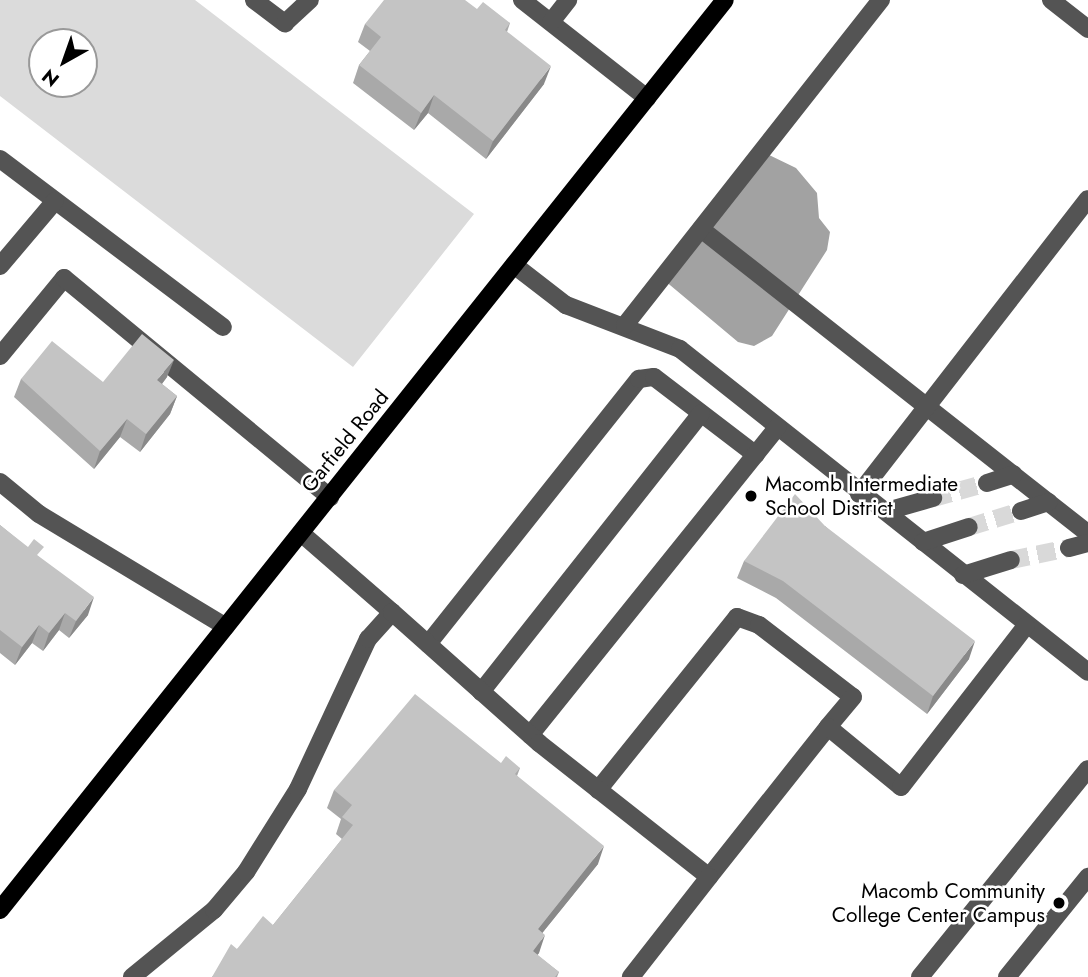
<!DOCTYPE html>
<style>
body{margin:0}
#map{position:relative;width:1088px;height:977px;overflow:hidden;background:#fff;font-family:Jost,sans-serif}
div>[style]{position:absolute}
[style*='--x']{left:calc(var(--x)*1px);top:calc(var(--y)*1px);width:calc(var(--w)*1px);rotate:calc(var(--a)*1deg)}
.green>*{inset:0;background:#dbdbdb}
.water>*{inset:0;background:#a2a2a2}
.minor-tunnel>*{height:18px;margin-top:-9px;transform-origin:0;background:repeating-linear-gradient(90deg,#d9d9d9 0 18px,transparent 0 27px)}
.minor>*{height:18px;margin:-9px;padding:0 9px;transform-origin:9px;border-radius:9px;background:#545454}
.major>*{height:18px;margin:-9px;padding:0 9px;transform-origin:9px;border-radius:9px;background:#000}
.wall>*{inset:0;background:#a9a9a9}
.shaded-wall>*{inset:0;background:#898989}
.building>*{inset:0;background:#c4c4c4}
.dots>*{width:19px;height:19px;translate:-50% -50%;box-sizing:border-box;border:4px solid #fff;border-radius:50%}
span{translate:-50% -50%;white-space:nowrap;text-align:center;line-height:1.15;-webkit-text-stroke:5px #fff;paint-order:stroke}
.street-label{font-size:21px;color:#000}
.poi-label{font-size:21px;color:#000}
.left{translate:0 -50%;text-align:left}
.right{translate:-100% -50%;text-align:right}
.north{position:absolute;left:28px;top:28px;width:70px;height:70px;box-sizing:border-box;background:#fff;border:2px solid #999;border-radius:50%;rotate:220deg;font-size:19px;font-weight:700;line-height:28px;text-align:center;color:#000}
.north::after{content:'';display:block;margin:auto;width:24px;height:32px;background:#000;clip-path:polygon(50% 0,100% 100%,50% 72%,0 100%)}
</style>
<div id="map">
<div class="green">
<div style="clip-path:polygon(evenodd,0 0,195px 0,474px 214px,353px 367px,0 96px,0 0,42px 42px,84px 42px,84px 84px,42px 84px,42px 42px)"></div>
</div>
<div class="water">
<div style="clip-path:polygon(765px 153px,796px 168px,817px 193px,819px 218px,830px 232px,827px 250px,772px 336px,754px 346px,738px 342px,658px 275px)"></div>
</div>
<div class="minor-tunnel">
<div style="--x:933;--y:498;--w:56;--a:-15.5"></div>
<div style="--x:969;--y:527;--w:54;--a:-17.1"></div>
<div style="--x:1011;--y:560;--w:59;--a:-11.7"></div>
</div>
<div class="minor">
<div style="--x:254;--y:0;--w:39;--a:37"></div>
<div style="--x:285;--y:23;--w:34;--a:-43"></div>
<div style="--x:522;--y:0;--w:159;--a:38.1"></div>
<div style="--x:1051;--y:0;--w:47;--a:38.1"></div>
<div style="--x:551;--y:22;--w:28;--a:-52"></div>
<div style="--x:0;--y:159;--w:279;--a:37"></div>
<div style="--x:701;--y:229;--w:492;--a:38.2"></div>
<div style="--x:514;--y:265;--w:66;--a:37.6"></div>
<div style="--x:566;--y:305;--w:122;--a:21.1"></div>
<div style="--x:680;--y:349;--w:520;--a:38.37"></div>
<div style="--x:0;--y:266;--w:85;--a:-49.8"></div>
<div style="--x:625;--y:325;--w:414;--a:-51.8"></div>
<div style="--x:0;--y:356;--w:101;--a:-50.6"></div>
<div style="--x:64;--y:278;--w:345;--a:39.5"></div>
<div style="--x:0;--y:482;--w:50;--a:39.4"></div>
<div style="--x:39;--y:514;--w:218;--a:31.1"></div>
<div style="--x:987;--y:483;--w:28;--a:-18"></div>
<div style="--x:859;--y:494;--w:373;--a:-52.2"></div>
<div style="--x:887;--y:511;--w:48;--a:-15.8"></div>
<div style="--x:1021;--y:511;--w:29;--a:-18"></div>
<div style="--x:301;--y:533;--w:121;--a:41"></div>
<div style="--x:923;--y:542;--w:48;--a:-18.1"></div>
<div style="--x:1069;--y:548;--w:20;--a:-15"></div>
<div style="--x:963;--y:575;--w:50;--a:-17.4"></div>
<div style="--x:428;--y:644;--w:339;--a:-51.5"></div>
<div style="--x:639;--y:379;--w:15;--a:-8"></div>
<div style="--x:654;--y:377;--w:128;--a:37.4"></div>
<div style="--x:481;--y:692;--w:355;--a:-51.7"></div>
<div style="--x:530;--y:735;--w:395;--a:-51.2"></div>
<div style="--x:598;--y:790;--w:222;--a:-51.2"></div>
<div style="--x:737;--y:617;--w:23;--a:20"></div>
<div style="--x:759;--y:625;--w:118;--a:37.5"></div>
<div style="--x:853;--y:697;--w:39;--a:130"></div>
<div style="--x:709;--y:877;--w:191;--a:-51.6"></div>
<div style="--x:828;--y:727;--w:94;--a:39.4"></div>
<div style="--x:901;--y:787;--w:204;--a:-52.2"></div>
<div style="--x:132;--y:977;--w:106;--a:-39.3"></div>
<div style="--x:214;--y:910;--w:50;--a:-49.9"></div>
<div style="--x:246;--y:872;--w:98;--a:-57.9"></div>
<div style="--x:298;--y:789;--w:166;--a:-65"></div>
<div style="--x:368;--y:639;--w:36;--a:-48"></div>
<div style="--x:392;--y:612;--w:197;--a:41.7"></div>
<div style="--x:539;--y:743;--w:216;--a:38.2"></div>
<div style="--x:709;--y:877;--w:127;--a:128"></div>
<div style="--x:920;--y:977;--w:267;--a:-51.1"></div>
<div style="--x:1007;--y:977;--w:129;--a:-51"></div>
</div>
<div class="major">
<div style="--x:0;--y:910;--w:1163;--a:-51.46"></div>
</div>
<div class="wall">
<div style="clip-path:polygon(477px 9px,510px 23px,507px 32px,544px 84px,486px 159px,428px 113px,414px 130px,353px 83px,359px 65px,370px 51px,358px 42px,365px 24px)"></div>
<div style="clip-path:polygon(167px 377px,162px 384px,177px 396px,170px 414px,140px 452px,120px 437px,94px 469px,14px 397px,21px 379px,103px 382px)"></div>
<div style="clip-path:polygon(0 525px,40px 558px,88px 615px,69px 638px,59px 630px,43px 651px,32px 643px,15px 665px,0 653px)"></div>
<div style="clip-path:polygon(825px 526px,969px 659px,927px 714px,776px 598px,737px 578px,744px 561px)"></div>
<div style="clip-path:polygon(501px 763px,520px 768px,517px 776px,598px 864px,542px 933px,539px 953px,537px 955px,559px 972px,557px 977px,212px 977px,237px 949px,273px 925px,342px 839px,336px 834px,341px 819px,327px 808px,334px 790px)"></div>
</div>
<div class="shaded-wall">
<div style="clip-path:polygon(551px 66px,544px 84px,486px 159px,493px 141px)"></div>
<div style="clip-path:polygon(434px 95px,428px 113px,414px 130px,421px 113px)"></div>
<div style="clip-path:polygon(174px 360px,167px 377px,151px 398px,157px 380px)"></div>
<div style="clip-path:polygon(177px 396px,170px 414px,140px 452px,146px 434px)"></div>
<div style="clip-path:polygon(127px 419px,120px 437px,94px 469px,100px 451px)"></div>
<div style="clip-path:polygon(94px 597px,88px 615px,69px 638px,76px 621px)"></div>
<div style="clip-path:polygon(65px 613px,59px 630px,43px 651px,49px 633px)"></div>
<div style="clip-path:polygon(39px 625px,32px 643px,15px 665px,22px 647px)"></div>
<div style="clip-path:polygon(975px 641px,969px 659px,927px 714px,933px 696px)"></div>
<div style="clip-path:polygon(604px 846px,598px 864px,531px 947px,538px 929px)"></div>
<div style="clip-path:polygon(545px 935px,539px 953px,526px 969px,533px 951px)"></div>
</div>
<div class="building">
<div style="clip-path:polygon(384px 0,465px 0,477px 9px,483px 2px,510px 23px,505px 30px,551px 66px,493px 141px,434px 95px,421px 113px,359px 65px,381px 37px,365px 24px)"></div>
<div style="clip-path:polygon(142px 334px,174px 360px,157px 380px,177px 396px,146px 434px,127px 419px,100px 451px,21px 379px,52px 341px,103px 382px)"></div>
<div style="clip-path:polygon(795px 494px,825px 526px,975px 641px,933px 696px,783px 581px,744px 561px)"></div>
<div style="clip-path:polygon(0 525px,28px 547px,34px 539px,44px 547px,37px 555px,94px 597px,76px 621px,65px 613px,49px 633px,39px 625px,22px 647px,0 630px)"></div>
<div style="clip-path:polygon(415px 694px,501px 763px,506px 756px,520px 768px,515px 774px,604px 846px,538px 929px,545px 935px,533px 951px,559px 972px,555px 977px,212px 977px,231px 944px,237px 949px,263px 916px,273px 925px,353px 825px,342px 817px,352px 805px,334px 790px)"></div>
</div>
<div class="dots">
<div style="left:751px;top:496px;background:#000"></div>
<div style="left:1059px;top:903px;background:#000"></div>
</div>
<div class="street-label">
<span style="left:345px;top:441px;rotate:-51deg">Garfield Road</span>
</div>
<div class="poi-label">
<span class="left" style="left:765px;top:496px">Macomb Intermediate<br>School District</span>
<span class="right" style="left:1045px;top:903px">Macomb Community<br>College Center Campus</span>
</div>
<div class="north">N</div>
</div>
